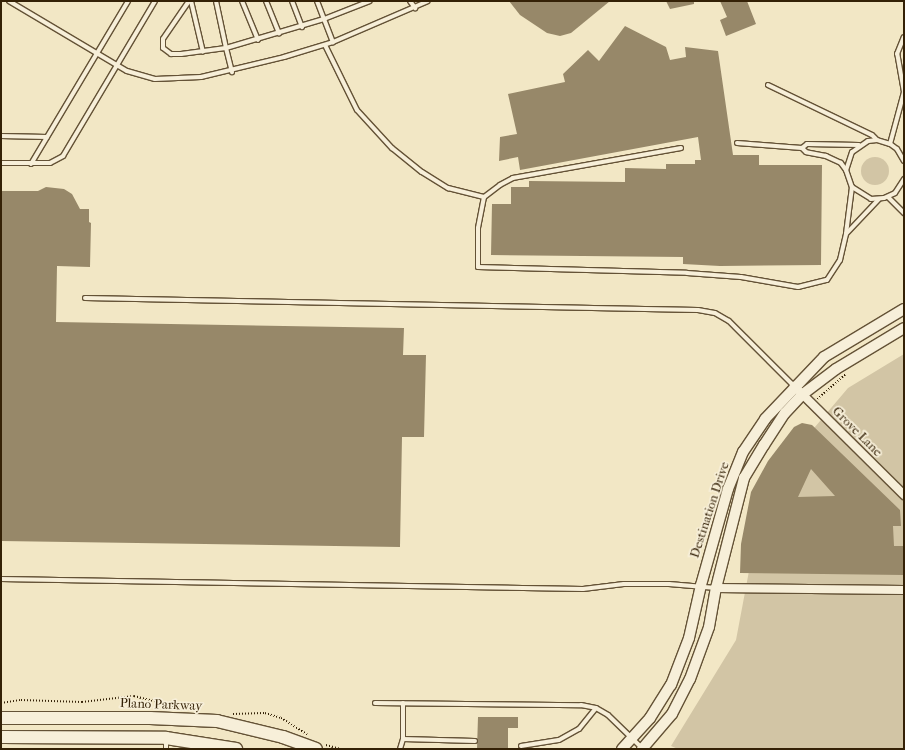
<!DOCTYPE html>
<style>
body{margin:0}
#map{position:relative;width:905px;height:750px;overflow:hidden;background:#f2e7c5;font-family:"IM FELL French Canon",serif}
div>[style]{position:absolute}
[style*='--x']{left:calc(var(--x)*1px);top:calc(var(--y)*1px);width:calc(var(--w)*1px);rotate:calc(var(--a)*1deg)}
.green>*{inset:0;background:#d2c5a5}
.round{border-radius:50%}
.building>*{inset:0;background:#978869}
.path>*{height:1.5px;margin-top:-0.75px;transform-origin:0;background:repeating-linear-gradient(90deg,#342106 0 1px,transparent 0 3px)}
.roads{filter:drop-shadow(1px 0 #645236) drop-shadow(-1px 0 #645236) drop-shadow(0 1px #645236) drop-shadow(0 -1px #645236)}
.service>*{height:4px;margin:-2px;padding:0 2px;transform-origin:2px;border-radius:2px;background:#f7efd9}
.minor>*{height:8px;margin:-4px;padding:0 4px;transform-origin:4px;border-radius:4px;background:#f7efd9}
.tertiary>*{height:10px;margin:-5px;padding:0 5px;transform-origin:5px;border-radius:5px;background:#f7efd9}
.secondary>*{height:12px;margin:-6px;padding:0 6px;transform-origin:6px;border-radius:6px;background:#f7efd9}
span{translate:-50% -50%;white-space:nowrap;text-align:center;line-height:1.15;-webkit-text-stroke:3.5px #f7efd9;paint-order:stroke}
.street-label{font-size:13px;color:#342106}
.frame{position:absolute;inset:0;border:2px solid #342106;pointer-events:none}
</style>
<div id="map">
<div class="green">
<div class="round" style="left:861px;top:157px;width:28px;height:28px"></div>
<div style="clip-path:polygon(904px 354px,904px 749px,678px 749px,671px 746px,736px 640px,765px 486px,848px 388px)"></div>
</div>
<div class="building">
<div style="clip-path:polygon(509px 1px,610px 1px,571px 33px,560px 36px,547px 33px,520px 15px)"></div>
<div style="clip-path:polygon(666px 1px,694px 1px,694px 4px,670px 9px)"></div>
<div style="clip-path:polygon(720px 1px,747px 1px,756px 24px,726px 36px,720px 20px,727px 17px)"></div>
<div style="clip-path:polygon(625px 26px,666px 47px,670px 60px,686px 57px,685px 47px,718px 51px,733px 155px,759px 155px,759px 165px,822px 165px,821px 265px,720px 266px,683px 264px,683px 257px,491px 255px,492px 204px,511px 204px,511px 187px,529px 187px,529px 181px,625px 182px,625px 168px,666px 169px,666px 164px,695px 164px,695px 160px,701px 160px,698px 137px,520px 170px,518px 157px,499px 161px,500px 137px,517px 134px,508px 94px,565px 82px,563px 74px,588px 50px,599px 61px)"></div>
<div style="clip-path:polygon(46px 187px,64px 189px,72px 194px,80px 209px,89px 209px,89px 222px,91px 223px,90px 267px,57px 266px,56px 322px,404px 328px,403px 355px,426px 355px,424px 437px,402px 437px,400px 547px,1px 541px,1px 191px,38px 191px)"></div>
<div style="clip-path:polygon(evenodd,802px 423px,812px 425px,900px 510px,901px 526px,893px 526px,894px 546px,904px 546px,904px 575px,740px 573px,741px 544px,751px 492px,768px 461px,794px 427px,802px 423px,811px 469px,835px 496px,798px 497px,811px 469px)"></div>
<div style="clip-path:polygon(478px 717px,518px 717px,518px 728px,508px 728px,508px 749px,477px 749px)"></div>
</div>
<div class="path">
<div style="--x:817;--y:399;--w:38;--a:-41"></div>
<div style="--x:1;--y:703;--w:20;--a:-9"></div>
<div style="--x:21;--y:700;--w:61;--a:1.9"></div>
<div style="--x:82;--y:702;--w:52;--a:-6.6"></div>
<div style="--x:134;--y:696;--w:53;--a:14.3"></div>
<div style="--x:233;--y:714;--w:32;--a:-2"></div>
<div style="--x:265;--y:713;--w:17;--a:17"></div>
<div style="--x:281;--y:718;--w:31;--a:32"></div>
<div style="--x:326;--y:745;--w:16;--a:15"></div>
</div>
<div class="roads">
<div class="service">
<div style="--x:9;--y:1;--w:137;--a:30.7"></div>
<div style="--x:127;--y:71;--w:29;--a:16"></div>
<div style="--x:155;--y:79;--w:46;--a:-2.5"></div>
<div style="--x:201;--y:77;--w:85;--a:-13.5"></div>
<div style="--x:284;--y:57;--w:51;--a:-17"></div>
<div style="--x:333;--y:42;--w:103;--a:-23.3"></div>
<div style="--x:189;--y:1;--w:46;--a:124.4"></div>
<div style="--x:163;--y:39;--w:9;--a:90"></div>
<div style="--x:163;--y:48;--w:10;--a:37"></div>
<div style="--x:171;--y:54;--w:10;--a:0"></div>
<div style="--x:181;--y:54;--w:45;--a:-7.6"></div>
<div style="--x:226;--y:48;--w:25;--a:76"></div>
<div style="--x:191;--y:1;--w:52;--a:76.8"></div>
<div style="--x:216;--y:1;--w:48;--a:78"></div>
<div style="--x:226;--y:48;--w:102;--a:-16.5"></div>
<div style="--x:324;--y:19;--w:25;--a:69"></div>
<div style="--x:242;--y:1;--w:42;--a:67.7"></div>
<div style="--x:266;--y:1;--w:35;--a:68"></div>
<div style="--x:292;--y:1;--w:28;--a:69"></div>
<div style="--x:317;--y:1;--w:19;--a:69"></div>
<div style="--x:324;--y:19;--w:49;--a:-21.4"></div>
<div style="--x:410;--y:1;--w:9;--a:54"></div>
<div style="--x:325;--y:45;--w:72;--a:63.8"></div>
<div style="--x:357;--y:110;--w:52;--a:47.4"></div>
<div style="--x:392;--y:148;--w:38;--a:39"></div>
<div style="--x:422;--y:172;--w:31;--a:32"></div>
<div style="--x:448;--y:188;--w:37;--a:14"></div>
<div style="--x:768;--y:85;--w:115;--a:25.7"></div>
<div style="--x:872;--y:135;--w:7;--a:45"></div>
<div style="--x:1;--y:136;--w:46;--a:1.2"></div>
<div style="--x:737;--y:143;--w:65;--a:4.4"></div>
<div style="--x:890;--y:144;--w:54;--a:-74.9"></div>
<div style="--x:904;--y:92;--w:39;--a:-100"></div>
<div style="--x:897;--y:54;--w:18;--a:-68"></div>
<div style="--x:681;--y:148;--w:171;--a:169.9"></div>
<div style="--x:513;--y:178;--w:15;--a:152"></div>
<div style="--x:500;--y:185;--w:20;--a:143"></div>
<div style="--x:484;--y:197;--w:32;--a:101"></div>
<div style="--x:478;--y:228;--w:39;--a:90"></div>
<div style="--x:478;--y:267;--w:209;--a:1.6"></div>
<div style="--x:687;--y:273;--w:54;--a:4.2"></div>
<div style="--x:741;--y:277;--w:58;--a:10"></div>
<div style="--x:798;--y:287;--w:30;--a:-14"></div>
<div style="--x:827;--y:280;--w:24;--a:-57"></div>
<div style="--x:840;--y:260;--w:27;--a:-77"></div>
<div style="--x:904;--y:161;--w:14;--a:-120"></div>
<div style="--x:897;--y:149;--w:9;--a:-144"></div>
<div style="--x:890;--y:144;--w:14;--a:-163"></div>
<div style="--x:877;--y:140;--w:9;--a:174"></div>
<div style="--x:868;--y:141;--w:19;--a:145"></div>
<div style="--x:852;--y:152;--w:19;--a:108"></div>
<div style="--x:846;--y:170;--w:18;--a:71"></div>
<div style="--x:852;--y:187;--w:22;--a:32"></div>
<div style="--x:871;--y:199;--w:13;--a:-4"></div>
<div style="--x:884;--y:198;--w:12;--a:-24"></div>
<div style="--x:895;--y:193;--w:17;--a:-57"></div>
<div style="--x:1;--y:163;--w:49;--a:0"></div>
<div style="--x:50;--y:163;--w:15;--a:-28"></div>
<div style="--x:63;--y:156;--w:180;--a:-59.3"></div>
<div style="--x:31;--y:164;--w:190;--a:-59.2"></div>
<div style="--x:846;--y:170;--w:9;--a:-126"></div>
<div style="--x:841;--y:163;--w:17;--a:-155"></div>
<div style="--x:826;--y:156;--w:20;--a:-169"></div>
<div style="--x:806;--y:152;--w:6;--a:-135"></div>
<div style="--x:802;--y:148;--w:6;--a:-39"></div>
<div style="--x:807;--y:144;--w:52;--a:1.1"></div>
<div style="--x:852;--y:187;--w:47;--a:97.3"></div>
<div style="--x:846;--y:234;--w:48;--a:-46.7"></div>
<div style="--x:888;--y:197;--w:23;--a:45"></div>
<div style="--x:85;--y:298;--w:613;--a:1.12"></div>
<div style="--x:698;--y:310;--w:17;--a:10"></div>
<div style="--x:715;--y:313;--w:16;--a:30"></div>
<div style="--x:729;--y:321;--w:92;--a:45"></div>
<div style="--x:1;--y:579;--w:582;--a:0.98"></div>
<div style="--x:583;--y:589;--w:41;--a:-7"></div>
<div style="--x:624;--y:584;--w:45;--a:0"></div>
<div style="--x:669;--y:584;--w:47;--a:4.9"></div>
<div style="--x:375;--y:703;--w:206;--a:0.6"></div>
<div style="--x:581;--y:705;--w:15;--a:11"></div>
<div style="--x:596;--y:708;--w:14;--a:30"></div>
<div style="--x:608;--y:715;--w:47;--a:44.1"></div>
<div style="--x:403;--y:739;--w:72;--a:1.6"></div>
<div style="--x:166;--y:740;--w:9;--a:90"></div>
<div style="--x:521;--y:746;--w:38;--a:-9"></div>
<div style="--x:559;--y:740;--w:23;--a:-29"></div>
<div style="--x:579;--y:729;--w:27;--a:-51"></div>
<div style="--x:400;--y:749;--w:10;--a:-73"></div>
<div style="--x:403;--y:739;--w:36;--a:-90"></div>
</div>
<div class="minor">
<div style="--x:794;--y:386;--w:155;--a:44.7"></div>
<div style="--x:716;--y:588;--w:188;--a:0.6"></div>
</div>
<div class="tertiary">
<div style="--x:622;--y:749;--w:42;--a:-47.9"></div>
<div style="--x:650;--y:718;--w:39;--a:-58"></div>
<div style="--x:671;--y:685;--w:50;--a:-69"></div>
<div style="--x:689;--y:638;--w:54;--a:-77.2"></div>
<div style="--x:701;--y:585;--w:100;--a:-74.3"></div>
<div style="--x:728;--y:489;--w:40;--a:-68"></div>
<div style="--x:743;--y:452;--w:40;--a:-56"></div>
<div style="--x:765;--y:419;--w:86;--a:-46.4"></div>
<div style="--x:824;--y:357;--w:93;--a:-31"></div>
<div style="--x:642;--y:749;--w:46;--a:-49.4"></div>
<div style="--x:672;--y:714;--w:39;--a:-63"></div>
<div style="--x:690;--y:679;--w:55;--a:-69.9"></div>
<div style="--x:709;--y:627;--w:40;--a:-80"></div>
<div style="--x:716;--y:588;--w:114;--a:-75.7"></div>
<div style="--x:744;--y:478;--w:39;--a:-59"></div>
<div style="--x:764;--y:445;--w:38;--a:-57"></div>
<div style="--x:785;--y:413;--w:26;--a:-47"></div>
<div style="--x:803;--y:394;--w:41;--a:-37.1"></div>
<div style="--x:836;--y:369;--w:79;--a:-31.1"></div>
</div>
<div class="secondary">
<div style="--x:1;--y:718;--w:149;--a:0"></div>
<div style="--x:150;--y:718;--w:67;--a:2.6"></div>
<div style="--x:217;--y:721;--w:68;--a:13.6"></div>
<div style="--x:283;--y:737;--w:35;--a:20"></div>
<div style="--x:1;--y:737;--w:165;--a:0.3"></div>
<div style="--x:166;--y:738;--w:71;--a:8.9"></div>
</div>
</div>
<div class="street-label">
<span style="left:857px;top:432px;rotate:45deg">Grove Lane</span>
<span style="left:710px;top:510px;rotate:-72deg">Destination Drive</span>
<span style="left:161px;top:705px;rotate:2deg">Plano Parkway</span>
</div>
<div class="frame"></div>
</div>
